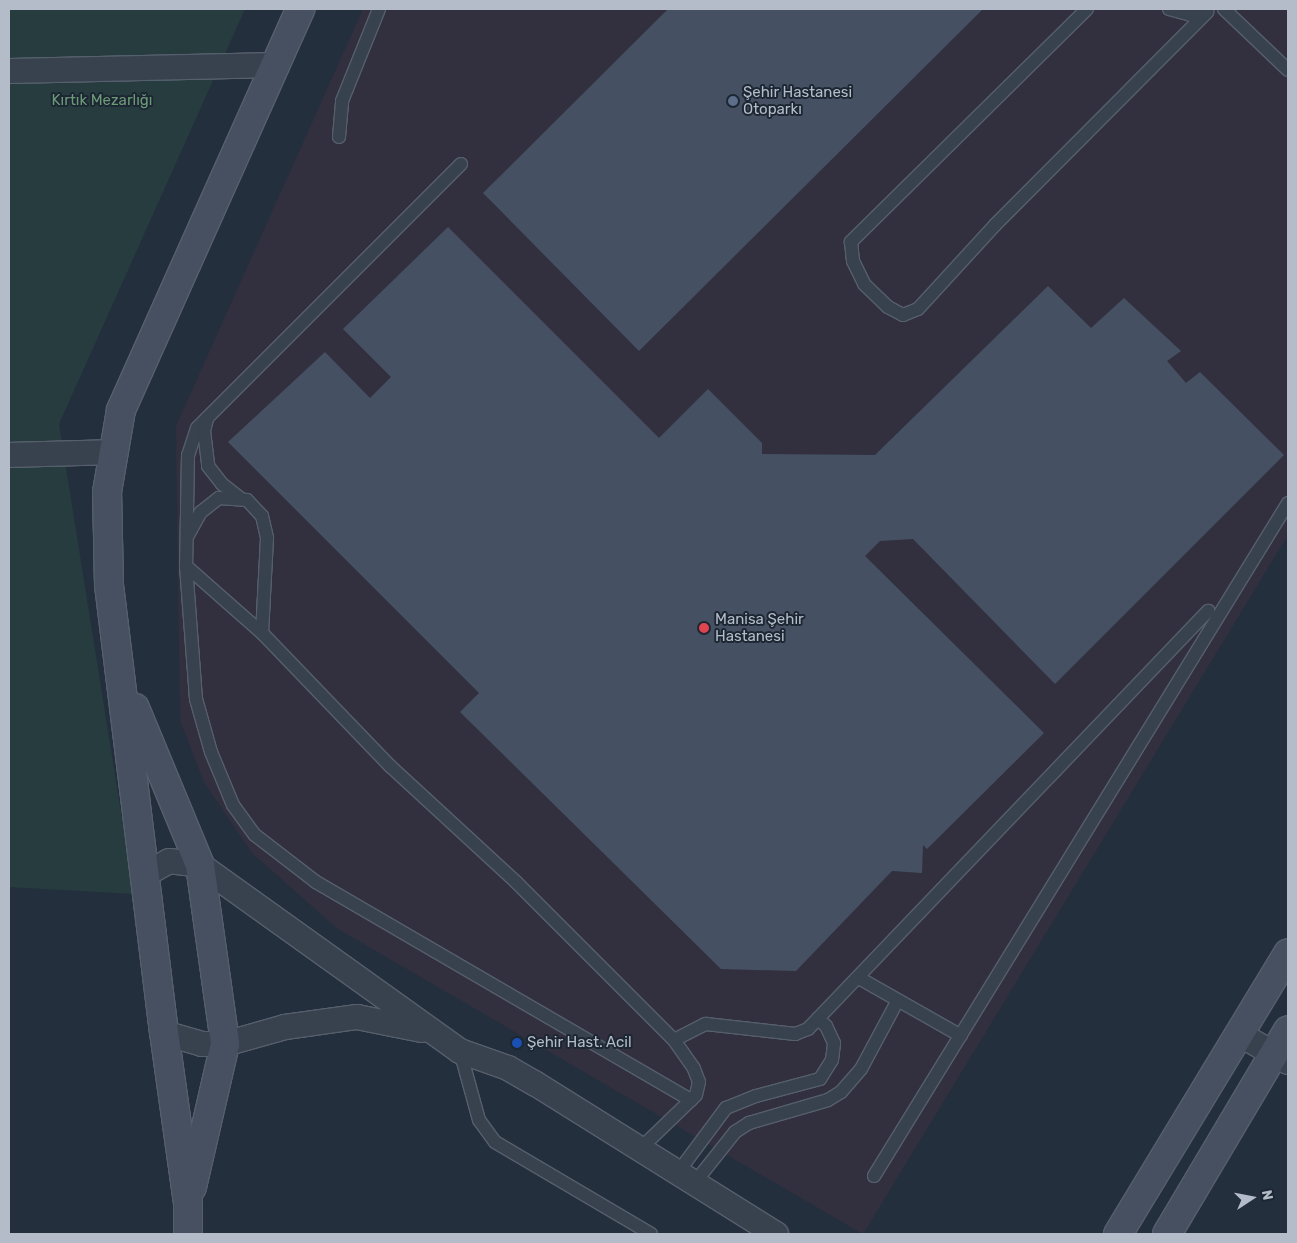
<!DOCTYPE html>
<meta charset="utf-8">
<style>
body{margin:0}
#map{position:relative;width:1297px;height:1243px;overflow:hidden;background:#242f3e;font-family:Rubik,sans-serif}
div>[style]{position:absolute}
[style*='--x']{left:calc(var(--x)*1px);top:calc(var(--y)*1px);width:calc(var(--w)*1px);rotate:calc(var(--a)*1deg)}
.medical>*{inset:0;background:#32303f}
.green>*{inset:0;background:#263c3f}
.building>*{inset:0;background:#455162}
.roads{filter:drop-shadow(1px 0 #565f6c) drop-shadow(-1px 0 #565f6c) drop-shadow(0 1px #565f6c) drop-shadow(0 -1px #565f6c)}
.lane>*{height:12px;margin:-6px;padding:0 6px;transform-origin:6px;border-radius:6px;background:#38414e}
.street>*{height:24px;margin:-12px;padding:0 12px;transform-origin:12px;border-radius:12px;background:#38414e}
.secondary>*{height:28px;margin:-14px;padding:0 14px;transform-origin:14px;border-radius:14px;background:#465061}
.dots>*{width:14px;height:14px;translate:-50% -50%;box-sizing:border-box;border:2px solid #1d2633;border-radius:50%}
span{translate:-50% -50%;white-space:nowrap;text-align:center;line-height:1.15;-webkit-text-stroke:4px #1d2633;paint-order:stroke}
.poi-label{font-size:15px;color:#b4bcc9}
.left{translate:0 -50%;text-align:left}
.park-label{font-size:15px;color:#6b9a76}
.frame{position:absolute;inset:0;border:10px solid #b4bcc9;pointer-events:none}
.north{position:absolute;left:1227px;top:1173px;width:50px;height:50px;-webkit-text-stroke:4px #1d2633;paint-order:stroke;rotate:79deg;font-size:14px;font-weight:700;line-height:20px;text-align:center;color:#b4bcc9}
.north::after{content:'';display:block;margin:auto;width:18px;height:22px;background:#b4bcc9;clip-path:polygon(50% 0,100% 100%,50% 72%,0 100%)}
</style>
<div id="map">
<div class="medical">
<div style="clip-path:polygon(363px 9px,1288px 9px,1288px 535px,863px 1234px,338px 929px,252px 853px,204px 782px,180px 720px,176px 426px)"></div>
</div>
<div class="green">
<div style="clip-path:polygon(9px 9px,245px 9px,59px 424px,134px 894px,9px 887px)"></div>
</div>
<div class="building">
<div style="clip-path:polygon(668px 9px,983px 9px,639px 351px,483px 193px)"></div>
<div style="clip-path:polygon(448px 227px,659px 438px,708px 389px,762px 443px,762px 454px,875px 455px,1048px 286px,1091px 328px,1124px 298px,1181px 351px,1167px 361px,1186px 383px,1200px 372px,1284px 455px,1055px 684px,913px 539px,880px 541px,865px 556px,1044px 733px,927px 849px,923px 845px,922px 873px,892px 871px,796px 971px,721px 969px,460px 712px,479px 693px,228px 442px,325px 352px,370px 398px,391px 377px,343px 329px)"></div>
</div>
<div class="roads">
<div class="lane">
<div style="--x:1087;--y:9;--w:332;--a:135.4"></div>
<div style="--x:851;--y:242;--w:19;--a:84"></div>
<div style="--x:853;--y:261;--w:25;--a:64"></div>
<div style="--x:864;--y:284;--w:33;--a:44"></div>
<div style="--x:888;--y:307;--w:17;--a:28"></div>
<div style="--x:903;--y:315;--w:16;--a:-22"></div>
<div style="--x:918;--y:309;--w:114;--a:-47.5"></div>
<div style="--x:995;--y:225;--w:301;--a:-45.1"></div>
<div style="--x:1169;--y:9;--w:23;--a:15"></div>
<div style="--x:1191;--y:15;--w:15;--a:-11"></div>
<div style="--x:1224;--y:9;--w:88;--a:43.6"></div>
<div style="--x:339;--y:137;--w:36;--a:-85"></div>
<div style="--x:342;--y:101;--w:99;--a:-68.1"></div>
<div style="--x:461;--y:164;--w:373;--a:135"></div>
<div style="--x:197;--y:428;--w:28;--a:108"></div>
<div style="--x:188;--y:455;--w:111;--a:91"></div>
<div style="--x:186;--y:566;--w:133;--a:85.7"></div>
<div style="--x:196;--y:699;--w:55;--a:74.2"></div>
<div style="--x:211;--y:752;--w:57;--a:67.5"></div>
<div style="--x:233;--y:805;--w:37;--a:54"></div>
<div style="--x:255;--y:835;--w:77;--a:37.6"></div>
<div style="--x:316;--y:882;--w:434;--a:30.2"></div>
<div style="--x:207;--y:419;--w:12;--a:104"></div>
<div style="--x:204;--y:431;--w:35;--a:83"></div>
<div style="--x:208;--y:466;--w:23;--a:52"></div>
<div style="--x:222;--y:484;--w:23;--a:38"></div>
<div style="--x:188;--y:535;--w:26;--a:-61"></div>
<div style="--x:201;--y:512;--w:23;--a:-38"></div>
<div style="--x:219;--y:498;--w:28;--a:4"></div>
<div style="--x:247;--y:500;--w:22;--a:47"></div>
<div style="--x:262;--y:516;--w:23;--a:77"></div>
<div style="--x:267;--y:538;--w:95;--a:93"></div>
<div style="--x:186;--y:566;--w:101;--a:41.4"></div>
<div style="--x:262;--y:633;--w:185;--a:46.1"></div>
<div style="--x:390;--y:766;--w:171;--a:42.6"></div>
<div style="--x:516;--y:882;--w:223;--a:45"></div>
<div style="--x:674;--y:1040;--w:35;--a:55"></div>
<div style="--x:694;--y:1069;--w:14;--a:69"></div>
<div style="--x:699;--y:1082;--w:13;--a:103"></div>
<div style="--x:696;--y:1095;--w:78;--a:136"></div>
<div style="--x:859;--y:978;--w:117;--a:29.6"></div>
<div style="--x:674;--y:1040;--w:36;--a:-27"></div>
<div style="--x:706;--y:1024;--w:90;--a:6.4"></div>
<div style="--x:795;--y:1034;--w:14;--a:-21"></div>
<div style="--x:808;--y:1029;--w:579;--a:-46.26"></div>
<div style="--x:460;--y:1051;--w:72;--a:74.6"></div>
<div style="--x:479;--y:1120;--w:27;--a:54"></div>
<div style="--x:495;--y:1142;--w:181;--a:30.5"></div>
<div style="--x:679;--y:1171;--w:79;--a:-53.3"></div>
<div style="--x:726;--y:1108;--w:32;--a:-22"></div>
<div style="--x:756;--y:1096;--w:66;--a:-14.9"></div>
<div style="--x:820;--y:1079;--w:22;--a:-58"></div>
<div style="--x:832;--y:1060;--w:17;--a:-83"></div>
<div style="--x:834;--y:1043;--w:19;--a:-115"></div>
<div style="--x:826;--y:1026;--w:11;--a:-139"></div>
<div style="--x:874;--y:1176;--w:790;--a:-58.4"></div>
<div style="--x:696;--y:1181;--w:63;--a:-51.5"></div>
<div style="--x:735;--y:1132;--w:17;--a:-33"></div>
<div style="--x:749;--y:1123;--w:82;--a:-16.2"></div>
<div style="--x:828;--y:1100;--w:15;--a:-32"></div>
<div style="--x:841;--y:1092;--w:30;--a:-49"></div>
<div style="--x:861;--y:1069;--w:78;--a:-61.8"></div>
</div>
<div class="street">
<div style="--x:9;--y:71;--w:266;--a:-1.3"></div>
<div style="--x:9;--y:455;--w:105;--a:-1.6"></div>
<div style="--x:144;--y:875;--w:29;--a:-29"></div>
<div style="--x:169;--y:861;--w:31;--a:7"></div>
<div style="--x:200;--y:865;--w:320;--a:35.6"></div>
<div style="--x:460;--y:1051;--w:51;--a:19.5"></div>
<div style="--x:508;--y:1068;--w:32;--a:30"></div>
<div style="--x:536;--y:1084;--w:283;--a:32"></div>
<div style="--x:164;--y:1033;--w:40;--a:16"></div>
<div style="--x:202;--y:1044;--w:23;--a:0"></div>
<div style="--x:225;--y:1044;--w:62;--a:-15.8"></div>
<div style="--x:285;--y:1027;--w:73;--a:-7.9"></div>
<div style="--x:357;--y:1017;--w:66;--a:11.3"></div>
<div style="--x:1241;--y:1035;--w:54;--a:29.9"></div>
</div>
<div class="secondary">
<div style="--x:135;--y:708;--w:170;--a:67.5"></div>
<div style="--x:200;--y:865;--w:181;--a:82"></div>
<div style="--x:225;--y:1044;--w:147;--a:103"></div>
<div style="--x:188;--y:1234;--w:31;--a:-90"></div>
<div style="--x:188;--y:1203;--w:172;--a:-98"></div>
<div style="--x:164;--y:1033;--w:451;--a:-97"></div>
<div style="--x:109;--y:585;--w:93;--a:-91.2"></div>
<div style="--x:107;--y:492;--w:83;--a:-80.3"></div>
<div style="--x:121;--y:410;--w:439;--a:-65.9"></div>
<div style="--x:1118;--y:1234;--w:328;--a:-58.8"></div>
<div style="--x:1167;--y:1234;--w:237;--a:-59.3"></div>
</div>
</div>
<div class="dots">
<div style="left:733px;top:101px;background:#5c6f8a"></div>
<div style="left:704px;top:628px;background:#e0444e"></div>
<div style="left:517px;top:1043px;background:#1a4fb4"></div>
</div>
<div class="poi-label">
<span class="left" style="left:743px;top:101px">Şehir Hastanesi<br>Otoparkı</span>
<span class="left" style="left:715px;top:628px">Manisa Şehir<br>Hastanesi</span>
<span class="left" style="left:527px;top:1043px">Şehir Hast. Acil</span>
</div>
<div class="park-label">
<span style="left:102px;top:101px">Kırtık Mezarlığı</span>
</div>
<div class="frame"></div>
<div class="north">N</div>
</div>
